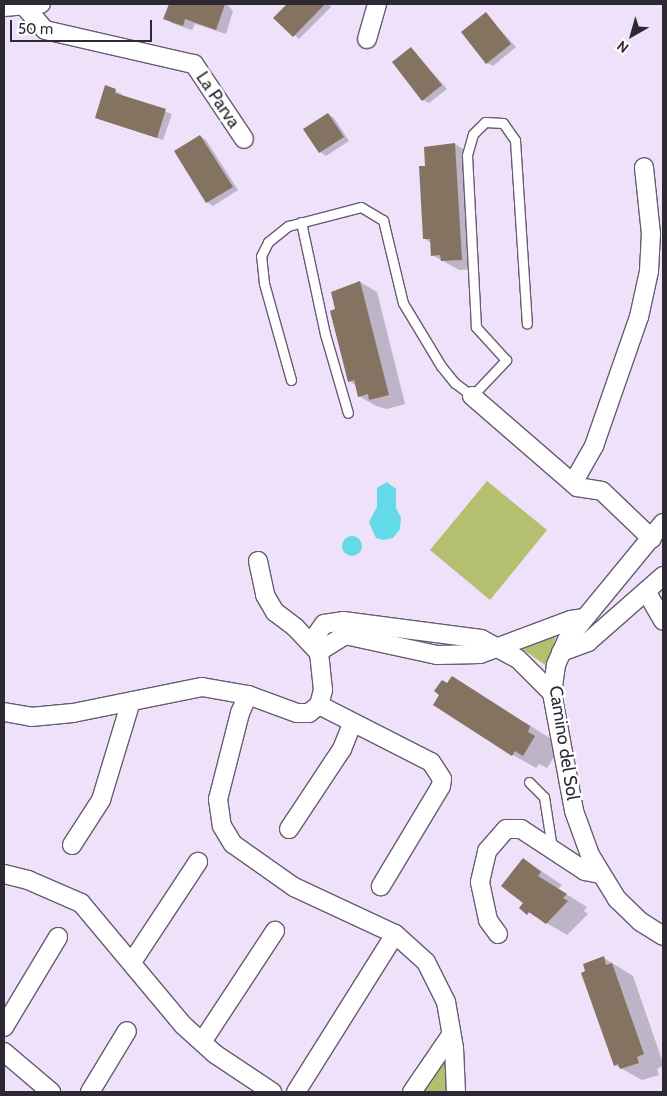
<!DOCTYPE html>
<style>
body{margin:0}
#map{position:relative;width:667px;height:1096px;overflow:hidden;background:#eee1f9;font-family:Cabin,sans-serif}
div>[style]{position:absolute}
[style*='--x']{left:calc(var(--x)*1px);top:calc(var(--y)*1px);width:calc(var(--w)*1px);rotate:calc(var(--a)*1deg)}
.green>*{inset:0;background:#b4c070}
.water>*{inset:0;background:#63dae7}
.round{border-radius:50%}
.shadow>*{inset:0;background:#0003}
.building>*{inset:0;background:#857361}
.roads{filter:drop-shadow(1px 0 #675c71) drop-shadow(-1px 0 #675c71) drop-shadow(0 1px #675c71) drop-shadow(0 -1px #675c71)}
.service>*{height:9px;margin:-4.5px;padding:0 4.5px;transform-origin:4.5px;border-radius:4.5px;background:#fff}
.minor>*{height:18px;margin:-9px;padding:0 9px;transform-origin:9px;border-radius:9px;background:#fff}
span{translate:-50% -50%;white-space:nowrap;text-align:center;line-height:1.15;-webkit-text-stroke:5px #fff;paint-order:stroke}
.street-label{font-size:18px;color:#2d2932}
.frame{position:absolute;inset:0;border:5px solid #2d2932;pointer-events:none}
.north{position:absolute;left:607px;top:10px;width:50px;height:50px;-webkit-text-stroke:4px #fff;paint-order:stroke;rotate:218deg;font-size:14px;font-weight:700;line-height:20px;text-align:center;color:#2d2932}
.north::after{content:'';display:block;margin:auto;width:18px;height:22px;background:#2d2932;clip-path:polygon(50% 0,100% 100%,50% 72%,0 100%)}
.scale{position:absolute;left:10px;top:20px;width:142px;height:22px;box-sizing:border-box;border:2px solid #2d2932;border-top:0;padding-left:6px;font-size:15px;line-height:18px;white-space:nowrap;color:#2d2932;-webkit-text-stroke:4px #fff;paint-order:stroke}
</style>
<div id="map">
<div class="green">
<div style="clip-path:polygon(487px 481px,547px 530px,490px 600px,430px 550px)"></div>
<div style="clip-path:polygon(557px 632px,548px 667px,518px 646px)"></div>
<div style="clip-path:polygon(443px 1061px,446px 1061px,446px 1092px,423px 1092px)"></div>
</div>
<div class="water">
<div style="clip-path:polygon(387px 482px,396px 489px,396px 508px,401px 518px,400px 529px,393px 538px,383px 540px,376px 538px,369px 522px,377px 507px,377px 488px)"></div>
<div class="round" style="left:342px;top:536px;width:20px;height:20px"></div>
</div>
<div class="shadow">
<div style="clip-path:polygon(170px 4px,227px 4px,233px 11px,226px 34px,195px 24px,192px 30px,174px 24px,165px 19px)"></div>
<div style="clip-path:polygon(289px 4px,328px 4px,331px 7px,299px 39px,275px 18px)"></div>
<div style="clip-path:polygon(486px 14px,516px 47px,493px 66px,487px 63px)"></div>
<div style="clip-path:polygon(411px 48px,447px 89px,429px 103px,423px 100px)"></div>
<div style="clip-path:polygon(106px 87px,122px 94px,121px 96px,172px 114px,163px 140px,96px 118px)"></div>
<div style="clip-path:polygon(328px 114px,334px 118px,349px 141px,326px 156px,320px 152px)"></div>
<div style="clip-path:polygon(200px 136px,206px 140px,238px 190px,213px 206px,207px 202px)"></div>
<div style="clip-path:polygon(455px 144px,471px 154px,478px 269px,459px 270px,432px 255px,431px 243px,425px 239px,426px 167px)"></div>
<div style="clip-path:polygon(360px 282px,377px 292px,405px 404px,387px 409px,376px 406px,359px 396px,357px 386px,349px 381px,337px 310px)"></div>
<div style="clip-path:polygon(453px 677px,553px 740px,551px 747px,558px 751px,547px 768px,539px 764px,536px 768px,513px 755px,448px 685px)"></div>
<div style="clip-path:polygon(524px 859px,562px 885px,558px 889px,587px 907px,584px 911px,588px 914px,567px 935px,521px 908px,525px 903px)"></div>
<div style="clip-path:polygon(604px 958px,633px 976px,663px 1063px,663px 1066px,657px 1069px,659px 1075px,642px 1080px,615px 1065px)"></div>
</div>
<div class="building">
<div style="clip-path:polygon(169px 4px,225px 4px,216px 30px,185px 19px,183px 26px,163px 19px)"></div>
<div style="clip-path:polygon(287px 4px,325px 4px,293px 37px,273px 18px)"></div>
<div style="clip-path:polygon(486px 12px,511px 44px,486px 64px,461px 32px)"></div>
<div style="clip-path:polygon(411px 47px,442px 85px,422px 101px,392px 62px)"></div>
<div style="clip-path:polygon(105px 85px,116px 89px,115px 93px,166px 109px,157px 138px,95px 118px)"></div>
<div style="clip-path:polygon(328px 113px,344px 137px,319px 153px,303px 129px)"></div>
<div style="clip-path:polygon(200px 135px,233px 187px,206px 203px,174px 151px)"></div>
<div style="clip-path:polygon(455px 143px,462px 260px,441px 261px,440px 255px,431px 256px,430px 239px,423px 239px,419px 166px,425px 166px,424px 147px)"></div>
<div style="clip-path:polygon(360px 281px,389px 395px,369px 400px,368px 394px,358px 397px,354px 380px,348px 382px,330px 311px,335px 309px,331px 292px)"></div>
<div style="clip-path:polygon(452px 676px,530px 726px,528px 732px,535px 736px,523px 756px,515px 751px,512px 756px,433px 705px,439px 695px,434px 691px,442px 680px,447px 683px)"></div>
<div style="clip-path:polygon(523px 858px,541px 872px,538px 876px,567px 894px,563px 898px,568px 901px,546px 924px,529px 912px,527px 915px,519px 908px,523px 903px,501px 886px)"></div>
<div style="clip-path:polygon(604px 956px,606px 965px,612px 963px,644px 1054px,637px 1057px,639px 1063px,620px 1069px,618px 1064px,614px 1066px,581px 973px,585px 971px,583px 964px)"></div>
</div>
<div class="roads">
<div class="service">
<div style="--x:301;--y:222;--w:115;--a:77.9"></div>
<div style="--x:325;--y:334;--w:82;--a:73.8"></div>
<div style="--x:291;--y:380;--w:101;--a:-105.6"></div>
<div style="--x:264;--y:283;--w:27;--a:-96"></div>
<div style="--x:261;--y:256;--w:16;--a:-63"></div>
<div style="--x:268;--y:242;--w:26;--a:-39"></div>
<div style="--x:288;--y:226;--w:75;--a:-14.6"></div>
<div style="--x:361;--y:207;--w:26;--a:31"></div>
<div style="--x:383;--y:220;--w:85;--a:76.5"></div>
<div style="--x:403;--y:303;--w:74;--a:58.9"></div>
<div style="--x:441;--y:366;--w:22;--a:51"></div>
<div style="--x:455;--y:383;--w:21;--a:37"></div>
<div style="--x:472;--y:396;--w:50;--a:-46.6"></div>
<div style="--x:506;--y:360;--w:45;--a:-132.3"></div>
<div style="--x:476;--y:327;--w:172;--a:-93"></div>
<div style="--x:467;--y:155;--w:22;--a:-74"></div>
<div style="--x:473;--y:134;--w:17;--a:-45"></div>
<div style="--x:485;--y:122;--w:18;--a:3"></div>
<div style="--x:503;--y:123;--w:21;--a:55"></div>
<div style="--x:515;--y:140;--w:184;--a:86.3"></div>
<div style="--x:529;--y:782;--w:21;--a:45"></div>
<div style="--x:544;--y:797;--w:52;--a:81.1"></div>
</div>
<div class="minor">
<div style="--x:4;--y:7;--w:37;--a:-5"></div>
<div style="--x:25;--y:7;--w:30;--a:49"></div>
<div style="--x:45;--y:30;--w:153;--a:12.9"></div>
<div style="--x:194;--y:64;--w:90;--a:56.3"></div>
<div style="--x:367;--y:39;--w:36;--a:-74"></div>
<div style="--x:472;--y:396;--w:139;--a:40.9"></div>
<div style="--x:577;--y:487;--w:25;--a:9"></div>
<div style="--x:602;--y:491;--w:69;--a:43.8"></div>
<div style="--x:573;--y:483;--w:43;--a:-60.4"></div>
<div style="--x:594;--y:446;--w:137;--a:-70.8"></div>
<div style="--x:639;--y:317;--w:47;--a:-77.7"></div>
<div style="--x:649;--y:271;--w:37;--a:-87"></div>
<div style="--x:651;--y:234;--w:67;--a:-96"></div>
<div style="--x:663;--y:523;--w:151;--a:129.4"></div>
<div style="--x:567;--y:640;--w:27;--a:114"></div>
<div style="--x:556;--y:665;--w:28;--a:98"></div>
<div style="--x:552;--y:693;--w:120;--a:79.4"></div>
<div style="--x:574;--y:811;--w:47;--a:70"></div>
<div style="--x:590;--y:855;--w:52;--a:58.5"></div>
<div style="--x:617;--y:899;--w:33;--a:44"></div>
<div style="--x:641;--y:922;--w:26;--a:32"></div>
<div style="--x:258;--y:561;--w:35;--a:78"></div>
<div style="--x:265;--y:595;--w:20;--a:60"></div>
<div style="--x:275;--y:612;--w:25;--a:37"></div>
<div style="--x:295;--y:627;--w:34;--a:47"></div>
<div style="--x:646;--y:591;--w:34;--a:60"></div>
<div style="--x:318;--y:652;--w:32;--a:-32"></div>
<div style="--x:345;--y:635;--w:94;--a:12.3"></div>
<div style="--x:437;--y:655;--w:43;--a:-1.3"></div>
<div style="--x:480;--y:654;--w:97;--a:-20.5"></div>
<div style="--x:571;--y:620;--w:12;--a:-9"></div>
<div style="--x:561;--y:652;--w:29;--a:-20"></div>
<div style="--x:588;--y:642;--w:100;--a:-41.3"></div>
<div style="--x:248;--y:695;--w:20;--a:114"></div>
<div style="--x:240;--y:713;--w:89;--a:104.3"></div>
<div style="--x:218;--y:799;--w:27;--a:82"></div>
<div style="--x:222;--y:826;--w:21;--a:59"></div>
<div style="--x:233;--y:844;--w:75;--a:35.2"></div>
<div style="--x:294;--y:887;--w:111;--a:25"></div>
<div style="--x:395;--y:934;--w:42;--a:42.1"></div>
<div style="--x:426;--y:962;--w:45;--a:63.4"></div>
<div style="--x:446;--y:1002;--w:47;--a:80.1"></div>
<div style="--x:454;--y:1048;--w:44;--a:87.4"></div>
<div style="--x:319;--y:705;--w:126;--a:27"></div>
<div style="--x:431;--y:762;--w:20;--a:57"></div>
<div style="--x:442;--y:779;--w:7;--a:98"></div>
<div style="--x:441;--y:786;--w:117;--a:121"></div>
<div style="--x:4;--y:712;--w:27;--a:10"></div>
<div style="--x:31;--y:717;--w:42;--a:-5.4"></div>
<div style="--x:73;--y:713;--w:132;--a:-11.4"></div>
<div style="--x:202;--y:687;--w:47;--a:9.9"></div>
<div style="--x:248;--y:695;--w:52;--a:20.2"></div>
<div style="--x:297;--y:713;--w:12;--a:0"></div>
<div style="--x:309;--y:713;--w:13;--a:-39"></div>
<div style="--x:319;--y:705;--w:16;--a:-75"></div>
<div style="--x:323;--y:690;--w:56;--a:-96.1"></div>
<div style="--x:317;--y:634;--w:12;--a:-55"></div>
<div style="--x:324;--y:624;--w:19;--a:-9"></div>
<div style="--x:343;--y:621;--w:139;--a:7.4"></div>
<div style="--x:481;--y:639;--w:42;--a:28.4"></div>
<div style="--x:518;--y:659;--w:48;--a:45"></div>
<div style="--x:289;--y:829;--w:96;--a:-56.5"></div>
<div style="--x:342;--y:749;--w:27;--a:-68"></div>
<div style="--x:72;--y:845;--w:54;--a:-57.2"></div>
<div style="--x:101;--y:800;--w:103;--a:-73.1"></div>
<div style="--x:4;--y:874;--w:25;--a:14"></div>
<div style="--x:28;--y:880;--w:58;--a:23.5"></div>
<div style="--x:81;--y:903;--w:159;--a:50.1"></div>
<div style="--x:183;--y:1025;--w:43;--a:42.2"></div>
<div style="--x:215;--y:1054;--w:69;--a:33.7"></div>
<div style="--x:498;--y:934;--w:17;--a:-126"></div>
<div style="--x:488;--y:920;--w:39;--a:-102"></div>
<div style="--x:480;--y:882;--w:32;--a:-77"></div>
<div style="--x:487;--y:851;--w:29;--a:-49"></div>
<div style="--x:506;--y:829;--w:15;--a:0"></div>
<div style="--x:521;--y:829;--w:77;--a:33.3"></div>
<div style="--x:585;--y:871;--w:15;--a:11"></div>
<div style="--x:132;--y:962;--w:120;--a:-56.6"></div>
<div style="--x:4;--y:1027;--w:105;--a:-59"></div>
<div style="--x:202;--y:1042;--w:133;--a:-56.7"></div>
<div style="--x:4;--y:1052;--w:62;--a:40.4"></div>
<div style="--x:90;--y:1092;--w:71;--a:-58.8"></div>
<div style="--x:296;--y:1092;--w:186;--a:-57.9"></div>
<div style="--x:412;--y:1092;--w:69;--a:-55.6"></div>
</div>
</div>
<div class="street-label">
<span style="left:218px;top:100px;rotate:56deg">La Parva</span>
<span style="left:564px;top:743px;rotate:81deg">Camino del Sol</span>
</div>
<div class="frame"></div>
<div class="north">N</div>
<div class="scale">50 m</div>
</div>
